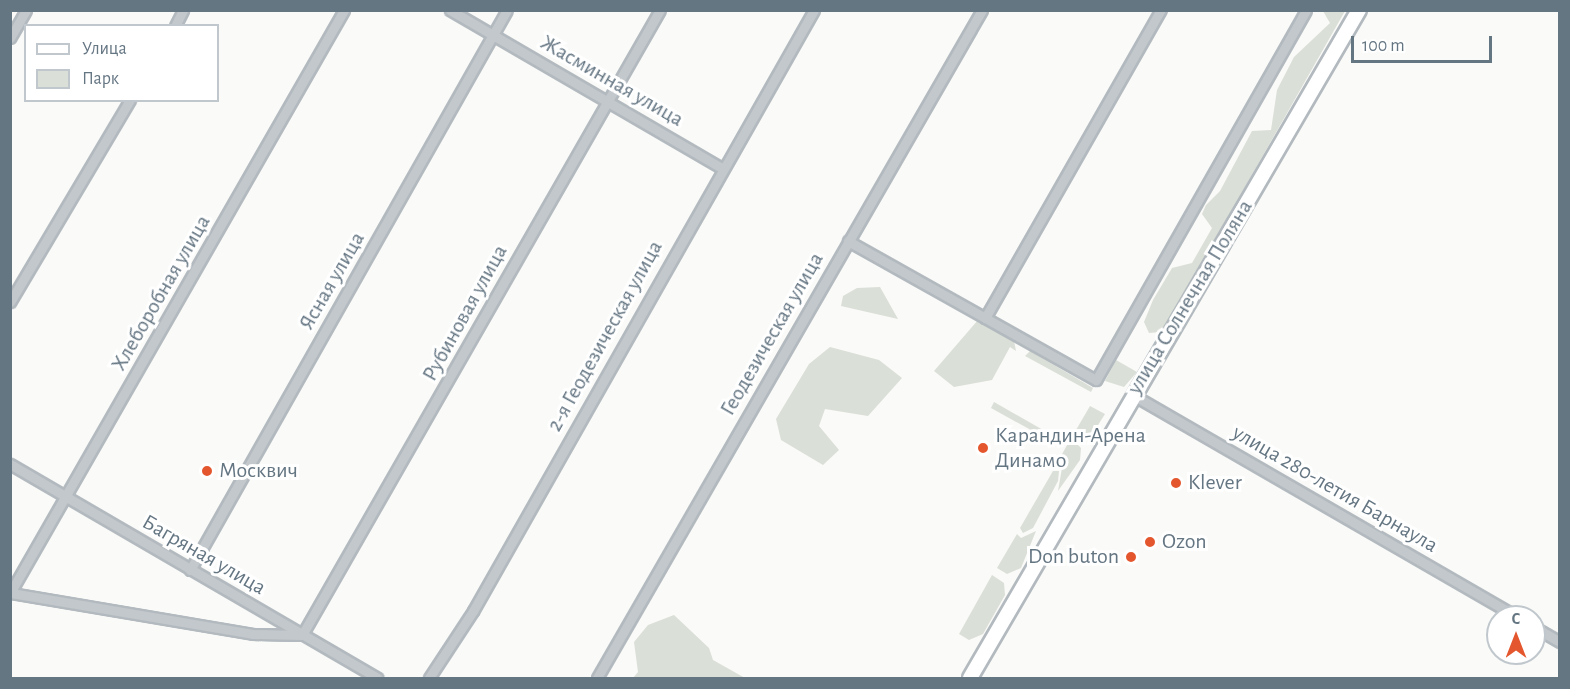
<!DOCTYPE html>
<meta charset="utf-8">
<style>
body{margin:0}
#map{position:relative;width:1570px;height:689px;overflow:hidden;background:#fafaf8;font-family:"Alegreya Sans",sans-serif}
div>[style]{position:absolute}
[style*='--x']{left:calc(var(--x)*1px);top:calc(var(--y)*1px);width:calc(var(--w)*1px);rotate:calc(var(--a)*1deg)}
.green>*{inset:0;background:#dadfd7}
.roads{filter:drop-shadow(2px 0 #b3babf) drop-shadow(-2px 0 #b3babf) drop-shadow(0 2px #b3babf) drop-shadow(0 -2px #b3babf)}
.street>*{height:9px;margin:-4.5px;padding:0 4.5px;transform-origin:4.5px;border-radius:4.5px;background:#c3c8cc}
.secondary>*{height:14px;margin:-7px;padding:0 7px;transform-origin:7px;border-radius:7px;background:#fff}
.dots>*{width:16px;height:16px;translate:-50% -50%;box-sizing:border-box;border:3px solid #fff;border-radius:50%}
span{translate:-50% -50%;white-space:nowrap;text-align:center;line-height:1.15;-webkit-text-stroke:6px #fff;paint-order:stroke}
.street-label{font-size:22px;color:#657683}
.poi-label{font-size:22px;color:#657683}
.left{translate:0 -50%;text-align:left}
.right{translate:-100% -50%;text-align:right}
.frame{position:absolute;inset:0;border:12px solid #657683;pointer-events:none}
.legend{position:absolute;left:24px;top:24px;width:195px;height:78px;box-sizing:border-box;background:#fff;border:2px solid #c1c8cd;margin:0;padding:8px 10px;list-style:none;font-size:18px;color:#657683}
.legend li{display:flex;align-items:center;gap:12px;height:30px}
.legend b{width:30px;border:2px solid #c1c8cd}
.north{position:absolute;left:1486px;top:605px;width:60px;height:60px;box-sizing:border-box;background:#fff;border:2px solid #c1c8cd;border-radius:50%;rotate:0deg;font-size:16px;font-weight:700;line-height:24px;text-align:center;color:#657683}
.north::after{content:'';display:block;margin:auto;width:21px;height:27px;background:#e4572e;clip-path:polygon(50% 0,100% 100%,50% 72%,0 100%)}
.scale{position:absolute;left:1351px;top:36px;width:141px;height:27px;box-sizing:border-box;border:3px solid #657683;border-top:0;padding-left:8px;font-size:18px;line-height:21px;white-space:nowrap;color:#657683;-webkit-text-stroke:4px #fff;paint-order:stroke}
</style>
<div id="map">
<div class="green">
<div style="clip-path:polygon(1323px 11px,1345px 11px,1171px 317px,1160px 332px,1149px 333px,1144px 322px,1153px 300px,1172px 268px,1192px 263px,1212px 228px,1202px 214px,1206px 205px,1220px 191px,1252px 131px,1271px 130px,1277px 90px,1294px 57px,1330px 23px)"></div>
<div style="clip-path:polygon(880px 287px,898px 319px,841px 306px,843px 296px,857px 288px)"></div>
<div style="clip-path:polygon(978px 320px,1014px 341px,1016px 351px,1010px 347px,992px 380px,954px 387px,934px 371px)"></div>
<div style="clip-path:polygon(830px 347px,879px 360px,902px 378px,868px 416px,825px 409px,819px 426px,839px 450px,823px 465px,781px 440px,776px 419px,809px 364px)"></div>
<div style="clip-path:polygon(1030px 351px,1093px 388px,1091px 392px,1025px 356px)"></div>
<div style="clip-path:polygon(1116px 360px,1137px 372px,1124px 387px,1105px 381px)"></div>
<div style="clip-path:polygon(994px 402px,1043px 430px,1040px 435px,991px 408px)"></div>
<div style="clip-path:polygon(1090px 406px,1105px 414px,1093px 433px,1083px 434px,1076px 430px)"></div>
<div style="clip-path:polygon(1071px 438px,1081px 448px,1080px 460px,1058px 491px,1062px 468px,1056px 465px)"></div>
<div style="clip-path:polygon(1053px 471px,1059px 471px,1058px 481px,1033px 528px,1023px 533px,1020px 528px)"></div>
<div style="clip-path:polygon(1036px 531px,1021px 568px,1007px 574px,997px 568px,1017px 534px,1021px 538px)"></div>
<div style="clip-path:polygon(992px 575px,1004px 583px,1005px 595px,983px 634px,969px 640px,959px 634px)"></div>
<div style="clip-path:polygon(674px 615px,709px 648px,713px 660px,745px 678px,633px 678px,638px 672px,634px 642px,648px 625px)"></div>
</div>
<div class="roads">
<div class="street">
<div style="--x:450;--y:10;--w:315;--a:30.2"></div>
<div style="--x:175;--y:26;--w:18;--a:-63"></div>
<div style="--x:10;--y:38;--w:32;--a:-60"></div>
<div style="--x:848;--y:241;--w:284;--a:29.3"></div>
<div style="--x:1096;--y:380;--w:425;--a:-60.4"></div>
<div style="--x:10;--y:302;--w:235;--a:-59.3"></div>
<div style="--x:985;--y:318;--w:355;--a:-60.3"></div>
<div style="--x:1133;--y:395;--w:444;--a:30"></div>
<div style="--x:10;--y:464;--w:425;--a:30.2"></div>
<div style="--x:190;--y:570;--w:643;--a:-60.49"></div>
<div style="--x:10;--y:593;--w:672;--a:-60.19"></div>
<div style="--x:11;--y:593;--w:245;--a:9.6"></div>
<div style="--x:253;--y:634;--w:49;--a:1.2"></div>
<div style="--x:302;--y:635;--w:720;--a:-60.2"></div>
<div style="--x:1534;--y:627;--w:30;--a:30"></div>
<div style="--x:429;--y:678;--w:80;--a:-56.7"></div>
<div style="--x:473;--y:611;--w:691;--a:-60.43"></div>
<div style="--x:597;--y:678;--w:771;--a:-60.04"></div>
</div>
<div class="secondary">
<div style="--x:970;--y:678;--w:773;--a:-59.79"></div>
</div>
</div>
<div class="dots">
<div style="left:983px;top:448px;background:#e4572e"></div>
<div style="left:207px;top:471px;background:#e4572e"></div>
<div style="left:1176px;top:483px;background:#e4572e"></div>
<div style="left:1150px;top:542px;background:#e4572e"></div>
<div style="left:1131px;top:557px;background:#e4572e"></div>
</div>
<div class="street-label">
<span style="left:612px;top:81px;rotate:30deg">Жасминная улица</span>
<span style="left:332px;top:281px;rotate:-60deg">Ясная улица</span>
<span style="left:161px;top:293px;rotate:-60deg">Хлеборобная улица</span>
<span style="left:1190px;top:297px;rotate:-59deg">улица Солнечная Поляна</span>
<span style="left:465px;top:313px;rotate:-61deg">Рубиновая улица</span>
<span style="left:772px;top:334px;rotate:-60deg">Геодезическая улица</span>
<span style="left:605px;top:336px;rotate:-61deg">2-я Геодезическая улица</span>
<span style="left:1335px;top:489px;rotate:30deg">улица 280-летия Барнаула</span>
<span style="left:204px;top:555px;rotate:30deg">Багряная улица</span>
</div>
<div class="poi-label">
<span class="left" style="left:995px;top:448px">Карандин-Арена<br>Динамо</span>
<span class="left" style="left:219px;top:471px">Москвич</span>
<span class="left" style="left:1188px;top:483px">Klever</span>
<span class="left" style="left:1162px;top:542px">Ozon</span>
<span class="right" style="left:1119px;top:557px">Don buton</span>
</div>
<div class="frame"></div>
<ul class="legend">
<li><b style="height:8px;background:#fff"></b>Улица</li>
<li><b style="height:16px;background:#dadfd7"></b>Парк</li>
</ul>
<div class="north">С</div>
<div class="scale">100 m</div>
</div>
